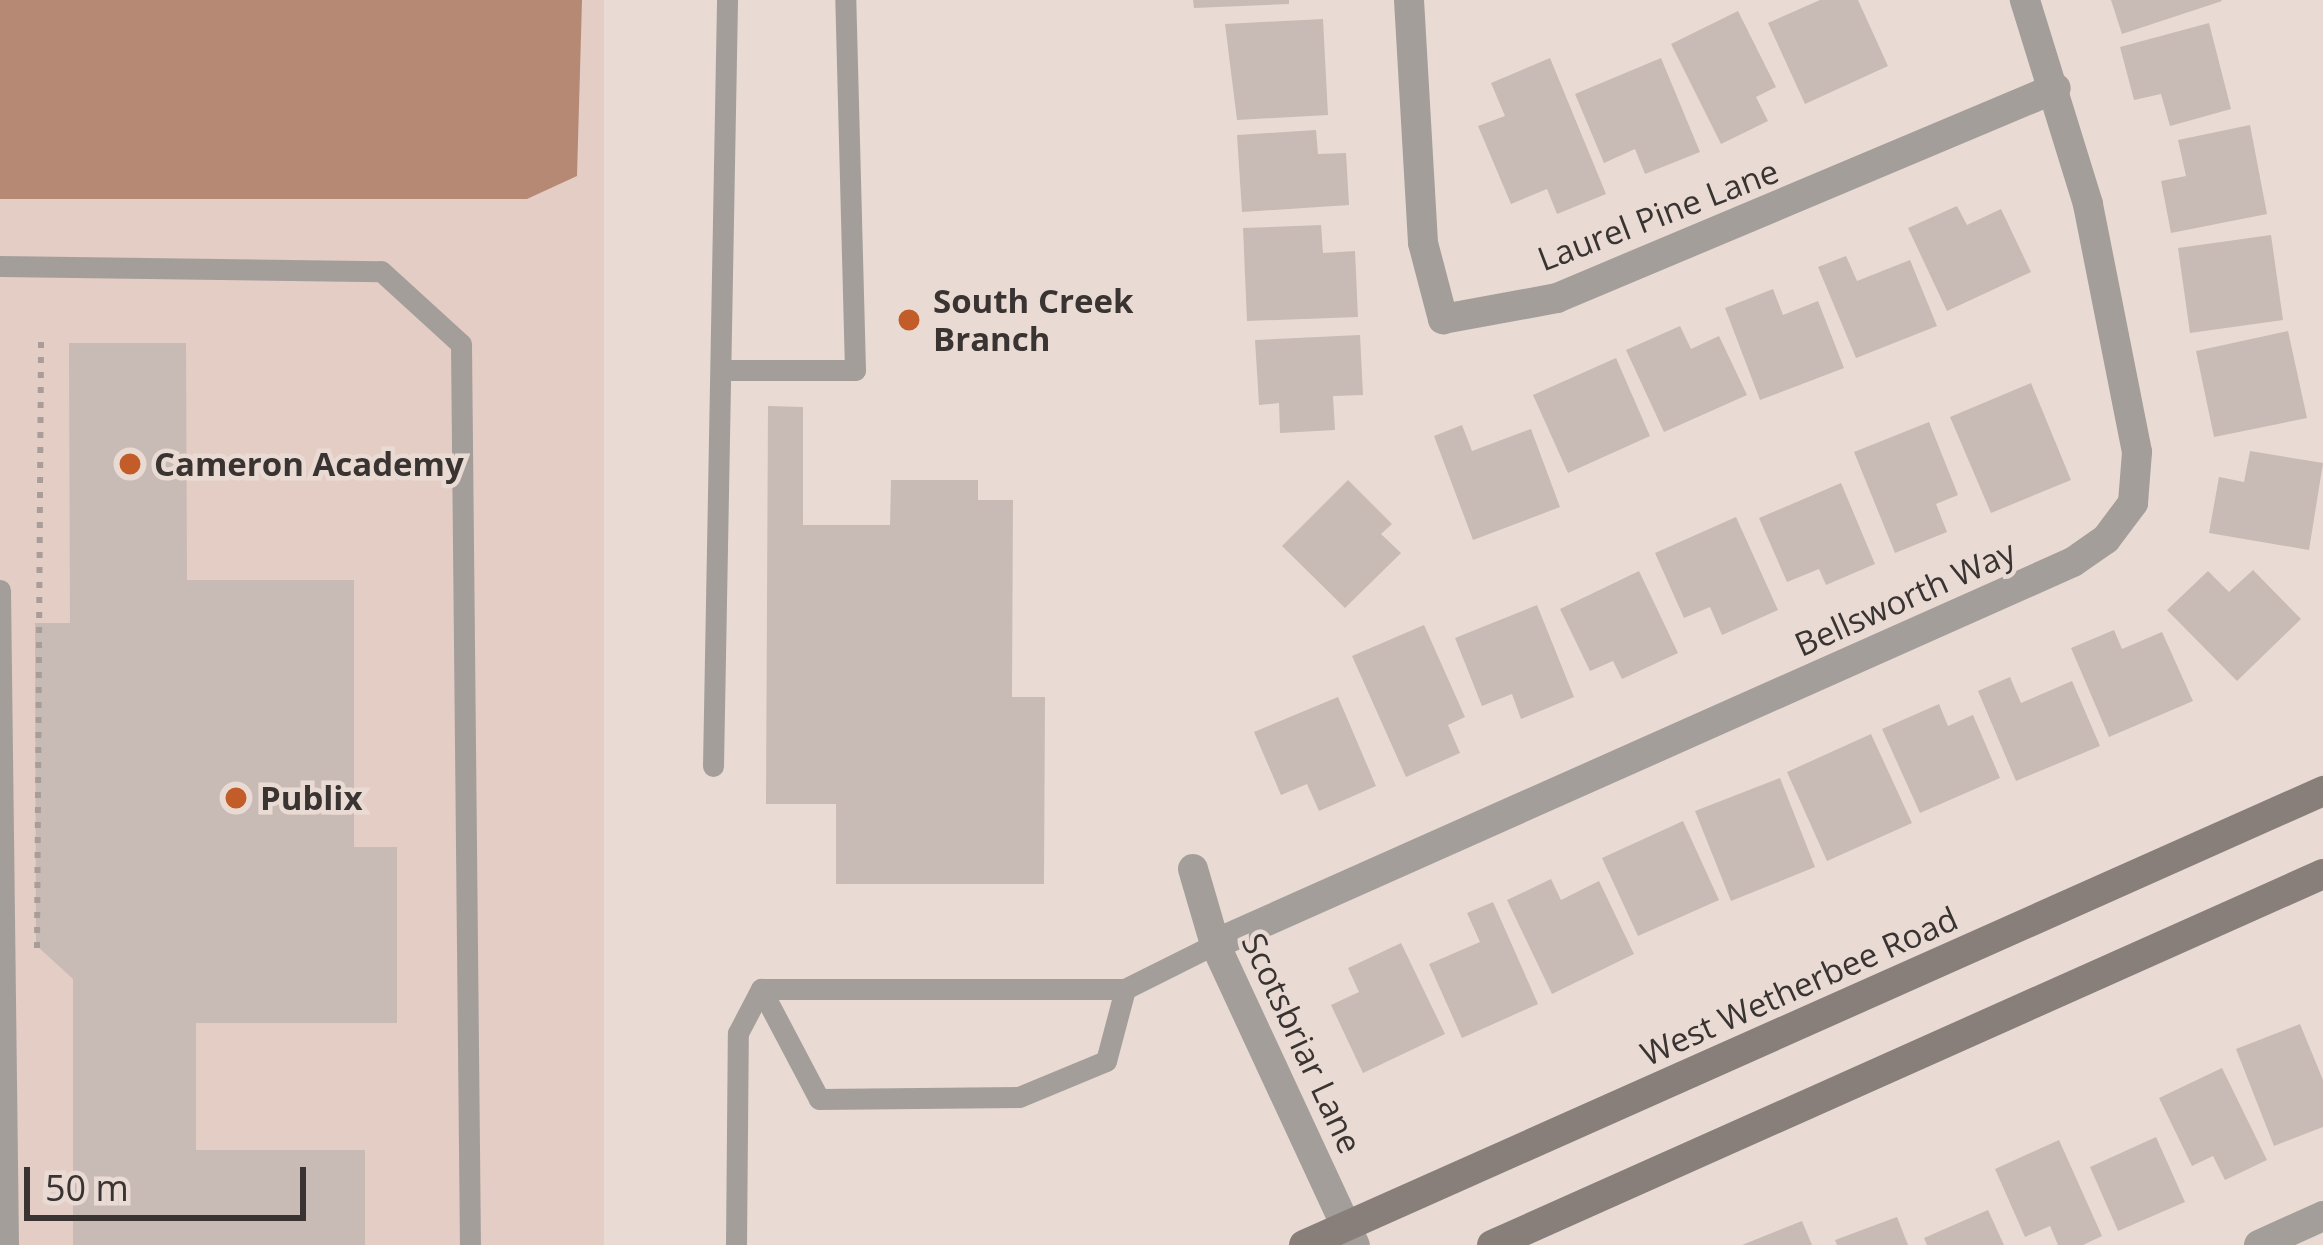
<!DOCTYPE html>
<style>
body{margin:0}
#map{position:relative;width:2323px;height:1245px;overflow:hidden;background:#e9dbd4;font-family:"Open Sans",sans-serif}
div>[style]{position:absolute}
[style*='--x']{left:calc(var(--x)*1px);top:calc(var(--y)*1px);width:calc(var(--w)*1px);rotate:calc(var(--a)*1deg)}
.built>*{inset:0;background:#e4cdc4}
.water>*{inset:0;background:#b68975}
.building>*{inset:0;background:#c8bab4}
.path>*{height:6px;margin-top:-3px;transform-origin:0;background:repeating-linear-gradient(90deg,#a89d98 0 6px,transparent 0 15px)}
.lane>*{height:21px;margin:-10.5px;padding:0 10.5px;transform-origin:10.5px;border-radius:10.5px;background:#a49e9b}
.street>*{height:30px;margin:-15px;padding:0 15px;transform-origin:15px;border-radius:15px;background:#a49e9b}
.secondary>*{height:30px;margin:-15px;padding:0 15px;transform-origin:15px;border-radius:15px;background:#887f7b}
.dots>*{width:33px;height:33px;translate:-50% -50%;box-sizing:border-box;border:6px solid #e9dbd4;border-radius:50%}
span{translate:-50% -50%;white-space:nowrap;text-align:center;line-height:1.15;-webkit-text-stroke:9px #e9dbd4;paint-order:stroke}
.street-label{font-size:33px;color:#393331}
.poi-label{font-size:33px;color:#393331;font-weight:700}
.left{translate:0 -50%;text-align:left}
.scale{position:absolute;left:24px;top:1167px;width:282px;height:54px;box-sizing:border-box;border:6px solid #393331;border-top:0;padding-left:15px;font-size:36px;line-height:42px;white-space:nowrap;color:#393331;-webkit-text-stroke:9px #e9dbd4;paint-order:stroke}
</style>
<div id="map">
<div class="built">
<div style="clip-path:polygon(0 0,604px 0,604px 1245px,0 1245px)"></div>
</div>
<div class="water">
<div style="clip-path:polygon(0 0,582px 0,577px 176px,527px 199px,0 199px)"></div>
</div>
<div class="building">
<div style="clip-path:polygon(1193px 0,1289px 0,1289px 4px,1194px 8px)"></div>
<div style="clip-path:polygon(1820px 0,1858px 0,1888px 66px,1805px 104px,1768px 23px)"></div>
<div style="clip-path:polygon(2111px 0,2221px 0,2222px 1px,2122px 34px)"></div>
<div style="clip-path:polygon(1738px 11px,1776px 87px,1756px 97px,1768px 121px,1721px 144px,1671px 44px)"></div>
<div style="clip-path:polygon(1323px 19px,1328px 115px,1237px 120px,1225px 24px)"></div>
<div style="clip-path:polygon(2209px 23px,2231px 109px,2170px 126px,2161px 94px,2134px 100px,2120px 47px)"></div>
<div style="clip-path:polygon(1550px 58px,1606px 194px,1557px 214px,1547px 189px,1511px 204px,1478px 126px,1505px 116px,1491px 83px)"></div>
<div style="clip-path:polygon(1661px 58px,1700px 152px,1645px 174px,1635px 149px,1604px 163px,1575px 94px)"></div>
<div style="clip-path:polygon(2250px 125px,2267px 214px,2171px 233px,2161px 181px,2186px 176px,2178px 140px)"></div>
<div style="clip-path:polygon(1316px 130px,1318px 154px,1346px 153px,1349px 205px,1242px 212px,1237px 135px)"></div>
<div style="clip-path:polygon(1957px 206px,1967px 225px,2001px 209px,2031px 272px,1947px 311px,1908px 228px)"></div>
<div style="clip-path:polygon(1321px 225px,1323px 253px,1355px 251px,1358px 317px,1247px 321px,1243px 228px)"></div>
<div style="clip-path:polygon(2271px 235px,2283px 320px,2190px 333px,2178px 248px)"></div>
<div style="clip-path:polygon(1846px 256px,1857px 281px,1910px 260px,1937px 326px,1856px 358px,1818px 267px)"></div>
<div style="clip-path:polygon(1773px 289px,1783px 315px,1818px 301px,1844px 368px,1760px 400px,1725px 308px)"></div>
<div style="clip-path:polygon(1680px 326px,1691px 349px,1719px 336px,1747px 395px,1664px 432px,1626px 350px)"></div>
<div style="clip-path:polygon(2288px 331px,2307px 418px,2214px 437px,2196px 351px)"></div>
<div style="clip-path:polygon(1360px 335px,1363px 395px,1333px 396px,1335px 430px,1280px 433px,1279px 403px,1259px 405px,1255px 340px)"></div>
<div style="clip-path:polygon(69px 343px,186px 343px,187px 580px,354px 580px,354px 847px,397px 847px,397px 1023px,196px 1023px,196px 1150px,365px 1150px,365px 1245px,73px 1245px,73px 979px,36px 945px,35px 623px,70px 623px)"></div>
<div style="clip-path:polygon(1616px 358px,1650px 436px,1568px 473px,1533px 395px)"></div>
<div style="clip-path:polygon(2031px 383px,2071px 480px,1991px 513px,1950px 417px)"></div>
<div style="clip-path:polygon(768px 406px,803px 407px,803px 525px,890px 525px,891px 480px,978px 480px,978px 500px,1013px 500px,1012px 697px,1045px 697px,1044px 884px,836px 884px,836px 804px,766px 804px)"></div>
<div style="clip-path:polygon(1929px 422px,1958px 495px,1936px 504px,1947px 532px,1895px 553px,1854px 452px)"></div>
<div style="clip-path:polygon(1462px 425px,1472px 451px,1531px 429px,1560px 507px,1473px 540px,1434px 436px)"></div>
<div style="clip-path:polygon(2250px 451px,2323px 463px,2309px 550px,2209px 533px,2219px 477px,2244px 482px)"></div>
<div style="clip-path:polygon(1348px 480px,1392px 524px,1381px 534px,1401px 553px,1345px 608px,1282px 546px)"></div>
<div style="clip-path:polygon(1841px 483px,1875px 564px,1826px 585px,1819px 569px,1787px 582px,1759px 518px)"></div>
<div style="clip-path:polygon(1736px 517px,1778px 610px,1722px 635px,1710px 607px,1684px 618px,1655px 553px)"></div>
<div style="clip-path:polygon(2253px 570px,2301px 619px,2237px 681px,2167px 610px,2208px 571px,2229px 592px)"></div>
<div style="clip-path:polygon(1639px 571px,1678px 653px,1622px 679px,1613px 661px,1590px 671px,1560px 609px)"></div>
<div style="clip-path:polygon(1537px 605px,1574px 697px,1521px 719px,1512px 694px,1482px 706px,1455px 638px)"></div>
<div style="clip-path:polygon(1424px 625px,1465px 717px,1448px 725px,1460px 753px,1406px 777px,1352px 656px)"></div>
<div style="clip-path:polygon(2114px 630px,2122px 649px,2162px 632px,2193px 701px,2109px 737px,2071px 648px)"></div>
<div style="clip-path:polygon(2010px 677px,2021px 703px,2072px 681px,2100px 746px,2016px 781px,1978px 691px)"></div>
<div style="clip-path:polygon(1338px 697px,1376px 786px,1319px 811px,1307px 784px,1281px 795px,1254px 732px)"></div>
<div style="clip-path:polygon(1939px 704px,1948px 726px,1973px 715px,2000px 778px,1920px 813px,1882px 729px)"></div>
<div style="clip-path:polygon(1871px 734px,1912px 823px,1827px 861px,1787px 772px)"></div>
<div style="clip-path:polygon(1780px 778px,1815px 867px,1731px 901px,1695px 811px)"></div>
<div style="clip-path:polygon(1683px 821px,1719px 900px,1638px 936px,1602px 858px)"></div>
<div style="clip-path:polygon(1551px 879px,1561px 900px,1599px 881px,1634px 954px,1552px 994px,1507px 900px)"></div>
<div style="clip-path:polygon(1493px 902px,1538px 1004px,1462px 1038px,1429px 964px,1480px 942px,1467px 913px)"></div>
<div style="clip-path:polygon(1401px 943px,1445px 1034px,1363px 1073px,1331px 1005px,1359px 992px,1348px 968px)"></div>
<div style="clip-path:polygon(2300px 1024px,2323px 1080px,2323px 1127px,2274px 1146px,2236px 1049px)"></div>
<div style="clip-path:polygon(2222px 1068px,2267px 1160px,2225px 1180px,2213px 1156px,2192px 1166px,2159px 1098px)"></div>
<div style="clip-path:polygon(2156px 1137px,2185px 1202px,2118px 1231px,2090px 1167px)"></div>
<div style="clip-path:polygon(2059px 1140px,2102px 1236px,2083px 1245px,2058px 1245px,2050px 1226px,2025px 1237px,1995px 1169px)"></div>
<div style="clip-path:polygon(1988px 1210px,2004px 1245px,1927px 1245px,1924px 1238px)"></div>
<div style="clip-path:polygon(1897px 1217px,1908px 1245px,1837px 1245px,1835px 1240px)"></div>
<div style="clip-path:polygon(1802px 1221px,1812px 1245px,1742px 1245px)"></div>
</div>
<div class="path">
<div style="--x:37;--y:948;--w:608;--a:-89.62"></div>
</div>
<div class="lane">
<div style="--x:0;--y:266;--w:381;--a:0.8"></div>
<div style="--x:381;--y:271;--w:108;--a:42.4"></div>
<div style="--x:461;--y:344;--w:901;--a:89.43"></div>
<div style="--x:721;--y:370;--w:134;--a:0"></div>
<div style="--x:855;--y:370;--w:370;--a:-91.5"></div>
<div style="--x:0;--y:590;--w:655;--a:89.3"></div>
<div style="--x:713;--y:766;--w:766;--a:-88.95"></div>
<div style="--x:761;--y:989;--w:124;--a:62.2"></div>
<div style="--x:819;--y:1099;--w:200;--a:-0.6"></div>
<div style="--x:1019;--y:1097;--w:94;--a:-22.5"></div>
<div style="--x:1106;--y:1061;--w:74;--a:-75.2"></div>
<div style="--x:736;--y:1245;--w:212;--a:-89.5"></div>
<div style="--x:738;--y:1033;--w:50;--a:-62.4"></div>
<div style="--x:761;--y:989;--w:364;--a:0"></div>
<div style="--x:1125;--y:989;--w:101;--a:-26.6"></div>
</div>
<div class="street">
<div style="--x:1409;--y:0;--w:243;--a:86.7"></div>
<div style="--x:1423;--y:243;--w:79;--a:75.3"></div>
<div style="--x:1443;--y:319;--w:116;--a:-10.4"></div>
<div style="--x:1557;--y:298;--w:541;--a:-22.82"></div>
<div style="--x:1193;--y:869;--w:78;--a:73.7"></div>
<div style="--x:1215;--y:944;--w:332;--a:65.1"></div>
<div style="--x:1215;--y:944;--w:939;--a:-24"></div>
<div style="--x:2073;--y:562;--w:40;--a:-34.9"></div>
<div style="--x:2106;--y:539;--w:45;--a:-53.1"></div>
<div style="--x:2133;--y:503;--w:51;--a:-85.5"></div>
<div style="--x:2137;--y:452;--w:253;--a:-101.2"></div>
<div style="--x:2088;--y:204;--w:214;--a:-107.2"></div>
<div style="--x:2259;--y:1245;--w:70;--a:-24.4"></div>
</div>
<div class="secondary">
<div style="--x:1304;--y:1245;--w:1116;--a:-24.01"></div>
<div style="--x:1492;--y:1245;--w:910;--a:-24.06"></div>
</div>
<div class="dots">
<div style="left:909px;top:320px;background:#c25d29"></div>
<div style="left:130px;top:464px;background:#c25d29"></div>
<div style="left:236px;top:798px;background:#c25d29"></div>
</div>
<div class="street-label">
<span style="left:1658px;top:215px;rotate:-21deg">Laurel Pine Lane</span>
<span style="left:1905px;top:598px;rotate:-24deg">Bellsworth Way</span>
<span style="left:1799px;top:986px;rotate:-24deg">West Wetherbee Road</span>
<span style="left:1302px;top:1043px;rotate:65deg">Scotsbriar Lane</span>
</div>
<div class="poi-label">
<span class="left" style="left:933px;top:320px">South Creek<br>Branch</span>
<span class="left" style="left:154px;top:464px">Cameron Academy</span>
<span class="left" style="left:260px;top:798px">Publix</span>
</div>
<div class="scale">50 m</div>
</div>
